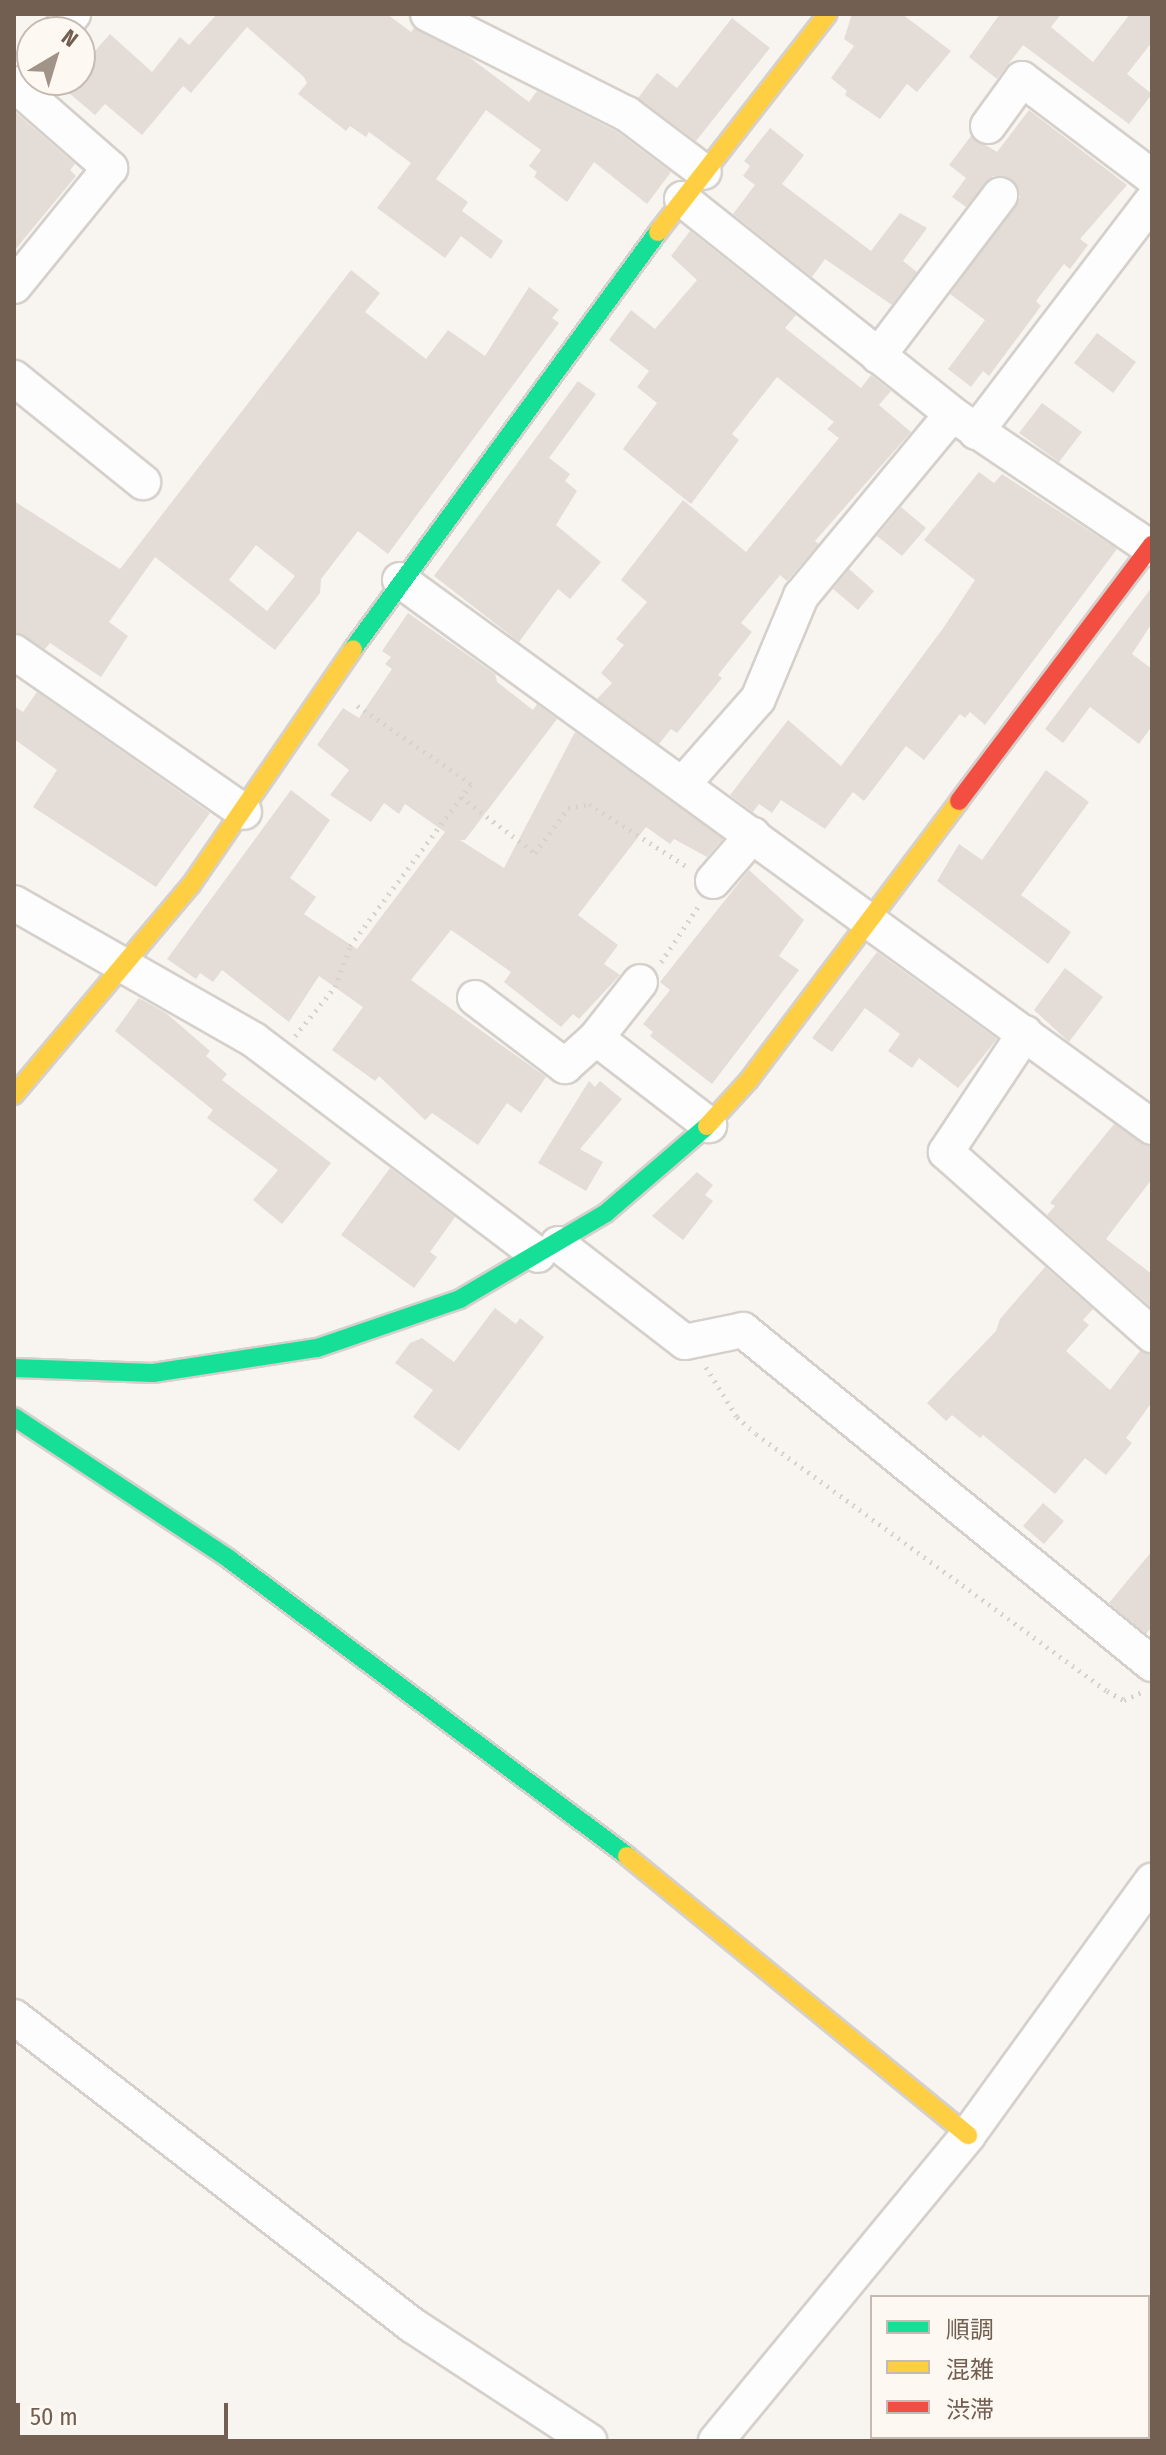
<!DOCTYPE html>
<meta charset="utf-8">
<style>
body{margin:0}
#map{position:relative;width:1166px;height:2455px;overflow:hidden;background:#f8f4f0;font-family:"Fira Sans Condensed","Noto Sans JP",sans-serif}
div>[style]{position:absolute}
[style*='--x']{left:calc(var(--x)*1px);top:calc(var(--y)*1px);width:calc(var(--w)*1px);rotate:calc(var(--a)*1deg)}
.building>*{inset:0;background:#e4ddd7}
.path>*{height:5px;margin-top:-2.5px;transform-origin:0;background:repeating-linear-gradient(90deg,#d8d2cd 0 2px,transparent 0 8px)}
.roads{filter:drop-shadow(2px 0 #d5d0cb) drop-shadow(-2px 0 #d5d0cb) drop-shadow(0 2px #d5d0cb) drop-shadow(0 -2px #d5d0cb)}
.street>*{height:34px;margin:-17px;padding:0 17px;transform-origin:17px;border-radius:17px;background:#fefdfd}
.fast>*{height:18px;margin:-9px;padding:0 9px;transform-origin:9px;border-radius:9px;background:#16e098}
.slow>*{height:18px;margin:-9px;padding:0 9px;transform-origin:9px;border-radius:9px;background:#ffcf43}
.jam>*{height:18px;margin:-9px;padding:0 9px;transform-origin:9px;border-radius:9px;background:#f24e42}
span{translate:-50% -50%;white-space:nowrap;text-align:center;line-height:1.15;-webkit-text-stroke:6px #fdf9f2;paint-order:stroke}
.frame{position:absolute;inset:0;border:16px solid #735f51;pointer-events:none}
.legend{position:absolute;left:870px;top:2295px;width:280px;height:144px;box-sizing:border-box;background:#fdf9f2;border:2px solid #c6bbb2;margin:0;padding:10px 14px;list-style:none;font-size:24px;color:#735f51}
.legend li{display:flex;align-items:center;gap:16px;height:40px}
.legend b{width:40px;border:2px solid #c6bbb2}
.north{position:absolute;left:16px;top:16px;width:80px;height:80px;box-sizing:border-box;background:#fdf9f2;border:2px solid #c6bbb2;border-radius:50%;rotate:38deg;font-size:22px;font-weight:700;line-height:32px;text-align:center;color:#735f51}
.north::after{content:'';display:block;margin:auto;width:28px;height:36px;background:#a29389;clip-path:polygon(50% 0,100% 100%,50% 72%,0 100%)}
.scale{position:absolute;left:16px;top:2403px;width:212px;height:36px;box-sizing:border-box;border:4px solid #735f51;border-top:0;padding-left:10px;font-size:24px;line-height:28px;white-space:nowrap;color:#735f51;-webkit-text-stroke:6px #fdf9f2;paint-order:stroke}
</style>
<div id="map">
<div class="building">
<div style="clip-path:polygon(217px 14px,387px 14px,411px 32px,414px 28px,469px 57px,529px 102px,537px 91px,616px 131px,671px 172px,647px 204px,594px 162px,567px 202px,534px 177px,537px 172px,529px 166px,541px 150px,486px 110px,436px 179px,468px 202px,462px 211px,503px 241px,491px 259px,461px 236px,445px 258px,377px 208px,411px 163px,369px 132px,366px 137px,350px 126px,346px 131px,298px 94px,307px 83px,304px 77px,247px 27px,191px 93px,183px 86px,142px 135px,105px 104px,95px 115px,63px 88px,70px 80px,80px 80px,80px 68px,110px 34px,152px 72px,180px 37px,189px 45px)"></div>
<div style="clip-path:polygon(852px 14px,902px 14px,951px 51px,917px 92px,907px 84px,880px 119px,845px 95px,847px 91px,831px 78px,854px 46px,844px 39px)"></div>
<div style="clip-path:polygon(1000px 14px,1061px 14px,1051px 27px,1093px 62px,1130px 14px,1152px 14px,1152px 42px,1127px 74px,1152px 94px,1129px 124px,1023px 45px,997px 79px,969px 57px)"></div>
<div style="clip-path:polygon(732px 18px,770px 48px,696px 141px,638px 98px,657px 73px,677px 88px)"></div>
<div style="clip-path:polygon(1029px 110px,1127px 185px,1080px 239px,1088px 245px,1070px 269px,1064px 264px,1036px 301px,1041px 306px,989px 376px,983px 371px,971px 387px,948px 369px,985px 320px,950px 294px,1020px 197px,1011px 179px,993px 176px,966px 207px,952px 197px,966px 178px,949px 165px,971px 136px,997px 152px)"></div>
<div style="clip-path:polygon(14px 111px,75px 164px,70px 170px,76px 176px,14px 251px)"></div>
<div style="clip-path:polygon(770px 128px,804px 155px,782px 184px,871px 251px,900px 213px,927px 228px,903px 261px,917px 272px,892px 305px,825px 259px,812px 277px,733px 214px,755px 185px,743px 176px,750px 166px,744px 161px)"></div>
<div style="clip-path:polygon(690px 231px,796px 315px,785px 328px,861px 388px,871px 375px,891px 391px,879px 405px,911px 432px,815px 541px,819px 544px,787px 581px,780px 575px,741px 623px,752px 632px,718px 675px,722px 678px,677px 733px,671px 729px,659px 744px,597px 699px,612px 683px,601px 673px,624px 645px,616px 639px,647px 602px,621px 580px,683px 500px,746px 552px,839px 438px,827px 429px,834px 422px,777px 377px,732px 434px,739px 440px,691px 504px,623px 449px,657px 403px,637px 387px,649px 371px,609px 340px,631px 310px,655px 329px,697px 280px,671px 256px)"></div>
<div style="clip-path:polygon(evenodd,351px 270px,380px 293px,365px 312px,426px 359px,448px 330px,485px 356px,529px 287px,559px 310px,552px 318px,559px 323px,388px 554px,358px 531px,321px 579px,320px 593px,275px 650px,155px 557px,109px 622px,128px 636px,101px 677px,50px 643px,45px 649px,14px 632px,14px 501px,120px 569px,351px 270px,256px 545px,295px 576px,267px 611px,229px 580px,256px 545px)"></div>
<div style="clip-path:polygon(1097px 333px,1136px 362px,1113px 393px,1074px 363px)"></div>
<div style="clip-path:polygon(578px 381px,596px 394px,549px 458px,570px 474px,565px 481px,577px 491px,556px 525px,601px 562px,570px 599px,558px 589px,519px 642px,434px 576px)"></div>
<div style="clip-path:polygon(1042px 403px,1082px 432px,1059px 462px,1019px 433px)"></div>
<div style="clip-path:polygon(979px 472px,994px 483px,1002px 474px,1117px 549px,985px 725px,970px 712px,965px 718px,960px 714px,924px 760px,906px 746px,864px 801px,853px 792px,825px 829px,781px 800px,772px 813px,759px 804px,753px 812px,730px 795px,788px 720px,841px 766px,944px 627px,975px 580px,924px 540px)"></div>
<div style="clip-path:polygon(901px 507px,926px 528px,902px 556px,877px 536px)"></div>
<div style="clip-path:polygon(849px 569px,874px 591px,858px 610px,833px 589px)"></div>
<div style="clip-path:polygon(1152px 587px,1152px 623px,1132px 654px,1152px 669px,1152px 726px,1139px 744px,1090px 707px,1063px 743px,1045px 729px)"></div>
<div style="clip-path:polygon(408px 613px,495px 674px,497px 682px,533px 710px,537px 704px,557px 719px,465px 840px,460px 840px,504px 868px,575px 732px,723px 839px,707px 857px,674px 839px,670px 844px,646px 827px,578px 915px,618px 945px,604px 964px,620px 975px,579px 1019px,573px 1014px,561px 1027px,504px 982px,511px 972px,451px 930px,411px 980px,546px 1077px,521px 1113px,507px 1103px,478px 1145px,432px 1113px,425px 1120px,379px 1076px,375px 1081px,332px 1050px,363px 1007px,319px 976px,289px 1022px,222px 970px,213px 982px,200px 973px,196px 979px,167px 959px,291px 790px,330px 820px,290px 878px,316px 897px,304px 914px,357px 949px,445px 832px,405px 804px,399px 814px,384px 803px,371px 822px,330px 795px,349px 770px,317px 745px,343px 708px,359px 718px,392px 669px,385px 664px,391px 657px,382px 651px)"></div>
<div style="clip-path:polygon(37px 692px,210px 813px,156px 887px,33px 807px,57px 770px,14px 739px,14px 706px,23px 712px)"></div>
<div style="clip-path:polygon(1046px 770px,1089px 802px,1021px 895px,1071px 932px,1048px 964px,937px 881px,959px 844px,982px 860px)"></div>
<div style="clip-path:polygon(749px 870px,804px 920px,779px 956px,799px 970px,712px 1084px,650px 1036px,653px 1032px,643px 1024px,670px 990px,660px 982px)"></div>
<div style="clip-path:polygon(877px 952px,997px 1039px,958px 1088px,919px 1058px,912px 1068px,888px 1051px,900px 1034px,865px 1008px,832px 1052px,812px 1038px)"></div>
<div style="clip-path:polygon(1065px 968px,1103px 997px,1069px 1042px,1034px 1010px)"></div>
<div style="clip-path:polygon(139px 998px,166px 1013px,210px 1051px,206px 1056px,227px 1074px,222px 1080px,331px 1163px,282px 1224px,253px 1200px,278px 1170px,207px 1118px,213px 1110px,115px 1031px)"></div>
<div style="clip-path:polygon(589px 1081px,595px 1087px,600px 1081px,622px 1099px,580px 1149px,603px 1162px,586px 1191px,538px 1163px)"></div>
<div style="clip-path:polygon(1114px 1124px,1152px 1148px,1152px 1179px,1106px 1239px,1152px 1274px,1152px 1308px,1047px 1215px,1055px 1206px,1050px 1203px)"></div>
<div style="clip-path:polygon(390px 1168px,455px 1217px,430px 1252px,437px 1257px,414px 1288px,341px 1235px)"></div>
<div style="clip-path:polygon(697px 1172px,713px 1185px,705px 1195px,713px 1201px,683px 1240px,652px 1216px)"></div>
<div style="clip-path:polygon(1045px 1267px,1093px 1309px,1083px 1320px,1089px 1325px,1066px 1351px,1110px 1390px,1140px 1351px,1152px 1354px,1152px 1402px,1126px 1438px,1132px 1443px,1106px 1475px,1085px 1458px,1055px 1494px,983px 1435px,980px 1438px,952px 1415px,946px 1421px,927px 1403px,996px 1331px,1000px 1319px)"></div>
<div style="clip-path:polygon(495px 1308px,516px 1324px,520px 1318px,544px 1337px,459px 1451px,413px 1417px,433px 1390px,395px 1363px,410px 1343px,422px 1338px,454px 1362px)"></div>
<div style="clip-path:polygon(1043px 1503px,1064px 1521px,1044px 1544px,1023px 1526px)"></div>
<div style="clip-path:polygon(1152px 1551px,1152px 1627px,1146px 1634px,1109px 1603px)"></div>
</div>
<div class="path">
<div style="--x:461;--y:797;--w:93;--a:37.1"></div>
<div style="--x:535;--y:853;--w:56;--a:-53.7"></div>
<div style="--x:568;--y:808;--w:21;--a:-11"></div>
<div style="--x:589;--y:804;--w:119;--a:32.6"></div>
<div style="--x:661;--y:962;--w:66;--a:-56.1"></div>
<div style="--x:295;--y:1036;--w:63;--a:-50.8"></div>
<div style="--x:335;--y:987;--w:44;--a:-69.9"></div>
<div style="--x:350;--y:946;--w:202;--a:-53.2"></div>
<div style="--x:471;--y:784;--w:141;--a:-145.4"></div>
<div style="--x:706;--y:1367;--w:59;--a:58.2"></div>
<div style="--x:737;--y:1417;--w:25;--a:42"></div>
<div style="--x:756;--y:1434;--w:435;--a:36.2"></div>
<div style="--x:1107;--y:1691;--w:19;--a:28"></div>
<div style="--x:1124;--y:1700;--w:20;--a:-24"></div>
</div>
<div class="roads">
<div class="street">
<div style="--x:428;--y:14;--w:223;--a:26.7"></div>
<div style="--x:627;--y:114;--w:96;--a:37"></div>
<div style="--x:59;--y:32;--w:23;--a:-52"></div>
<div style="--x:14;--y:84;--w:128;--a:41.2"></div>
<div style="--x:110;--y:168;--w:152;--a:129.1"></div>
<div style="--x:988;--y:126;--w:58;--a:-54.1"></div>
<div style="--x:1022;--y:79;--w:163;--a:37"></div>
<div style="--x:682;--y:199;--w:345;--a:38.5"></div>
<div style="--x:952;--y:414;--w:241;--a:34"></div>
<div style="--x:878;--y:356;--w:202;--a:-52.8"></div>
<div style="--x:14;--y:378;--w:166;--a:38.9"></div>
<div style="--x:976;--y:432;--w:290;--a:-52.7"></div>
<div style="--x:400;--y:580;--w:930;--a:36.03"></div>
<div style="--x:14;--y:652;--w:280;--a:34.8"></div>
<div style="--x:683;--y:784;--w:113;--a:-48.6"></div>
<div style="--x:758;--y:699;--w:112;--a:-67.3"></div>
<div style="--x:801;--y:596;--w:236;--a:-50.3"></div>
<div style="--x:713;--y:881;--w:61;--a:-49"></div>
<div style="--x:14;--y:903;--w:276;--a:29.7"></div>
<div style="--x:254;--y:1040;--w:356;--a:37.1"></div>
<div style="--x:475;--y:998;--w:113;--a:37.1"></div>
<div style="--x:565;--y:1066;--w:42;--a:-42.1"></div>
<div style="--x:596;--y:1038;--w:71;--a:-51.8"></div>
<div style="--x:1025;--y:1033;--w:143;--a:123.6"></div>
<div style="--x:946;--y:1152;--w:276;--a:41.6"></div>
<div style="--x:596;--y:1038;--w:143;--a:37.6"></div>
<div style="--x:558;--y:1244;--w:160;--a:37.7"></div>
<div style="--x:685;--y:1342;--w:59;--a:-11.7"></div>
<div style="--x:743;--y:1330;--w:528;--a:39.24"></div>
<div style="--x:14;--y:2017;--w:503;--a:37.74"></div>
<div style="--x:412;--y:2325;--w:212;--a:33.2"></div>
<div style="--x:716;--y:2441;--w:396;--a:-50.5"></div>
<div style="--x:968;--y:2135;--w:314;--a:-54.1"></div>
</div>
<div class="fast">
<div style="--x:353;--y:649;--w:517;--a:-53.82"></div>
<div style="--x:14;--y:1368;--w:139;--a:2.1"></div>
<div style="--x:153;--y:1373;--w:166;--a:-8.7"></div>
<div style="--x:317;--y:1348;--w:151;--a:-18.9"></div>
<div style="--x:460;--y:1299;--w:169;--a:-30.5"></div>
<div style="--x:606;--y:1213;--w:133;--a:-40.7"></div>
<div style="--x:14;--y:1417;--w:258;--a:33.4"></div>
<div style="--x:229;--y:1559;--w:497;--a:36.7"></div>
</div>
<div class="slow">
<div style="--x:658;--y:232;--w:276;--a:-52.1"></div>
<div style="--x:14;--y:1095;--w:275;--a:-49.9"></div>
<div style="--x:191;--y:885;--w:286;--a:-55.5"></div>
<div style="--x:707;--y:1126;--w:62;--a:-47.6"></div>
<div style="--x:749;--y:1080;--w:349;--a:-53"></div>
<div style="--x:627;--y:1856;--w:441;--a:39.3"></div>
</div>
<div class="jam">
<div style="--x:959;--y:801;--w:321;--a:-53"></div>
</div>
</div>
<div class="frame"></div>
<ul class="legend">
<li><b style="height:10px;background:#16e098"></b>順調</li>
<li><b style="height:10px;background:#ffcf43"></b>混雑</li>
<li><b style="height:10px;background:#f24e42"></b>渋滞</li>
</ul>
<div class="north">N</div>
<div class="scale">50 m</div>
</div>
